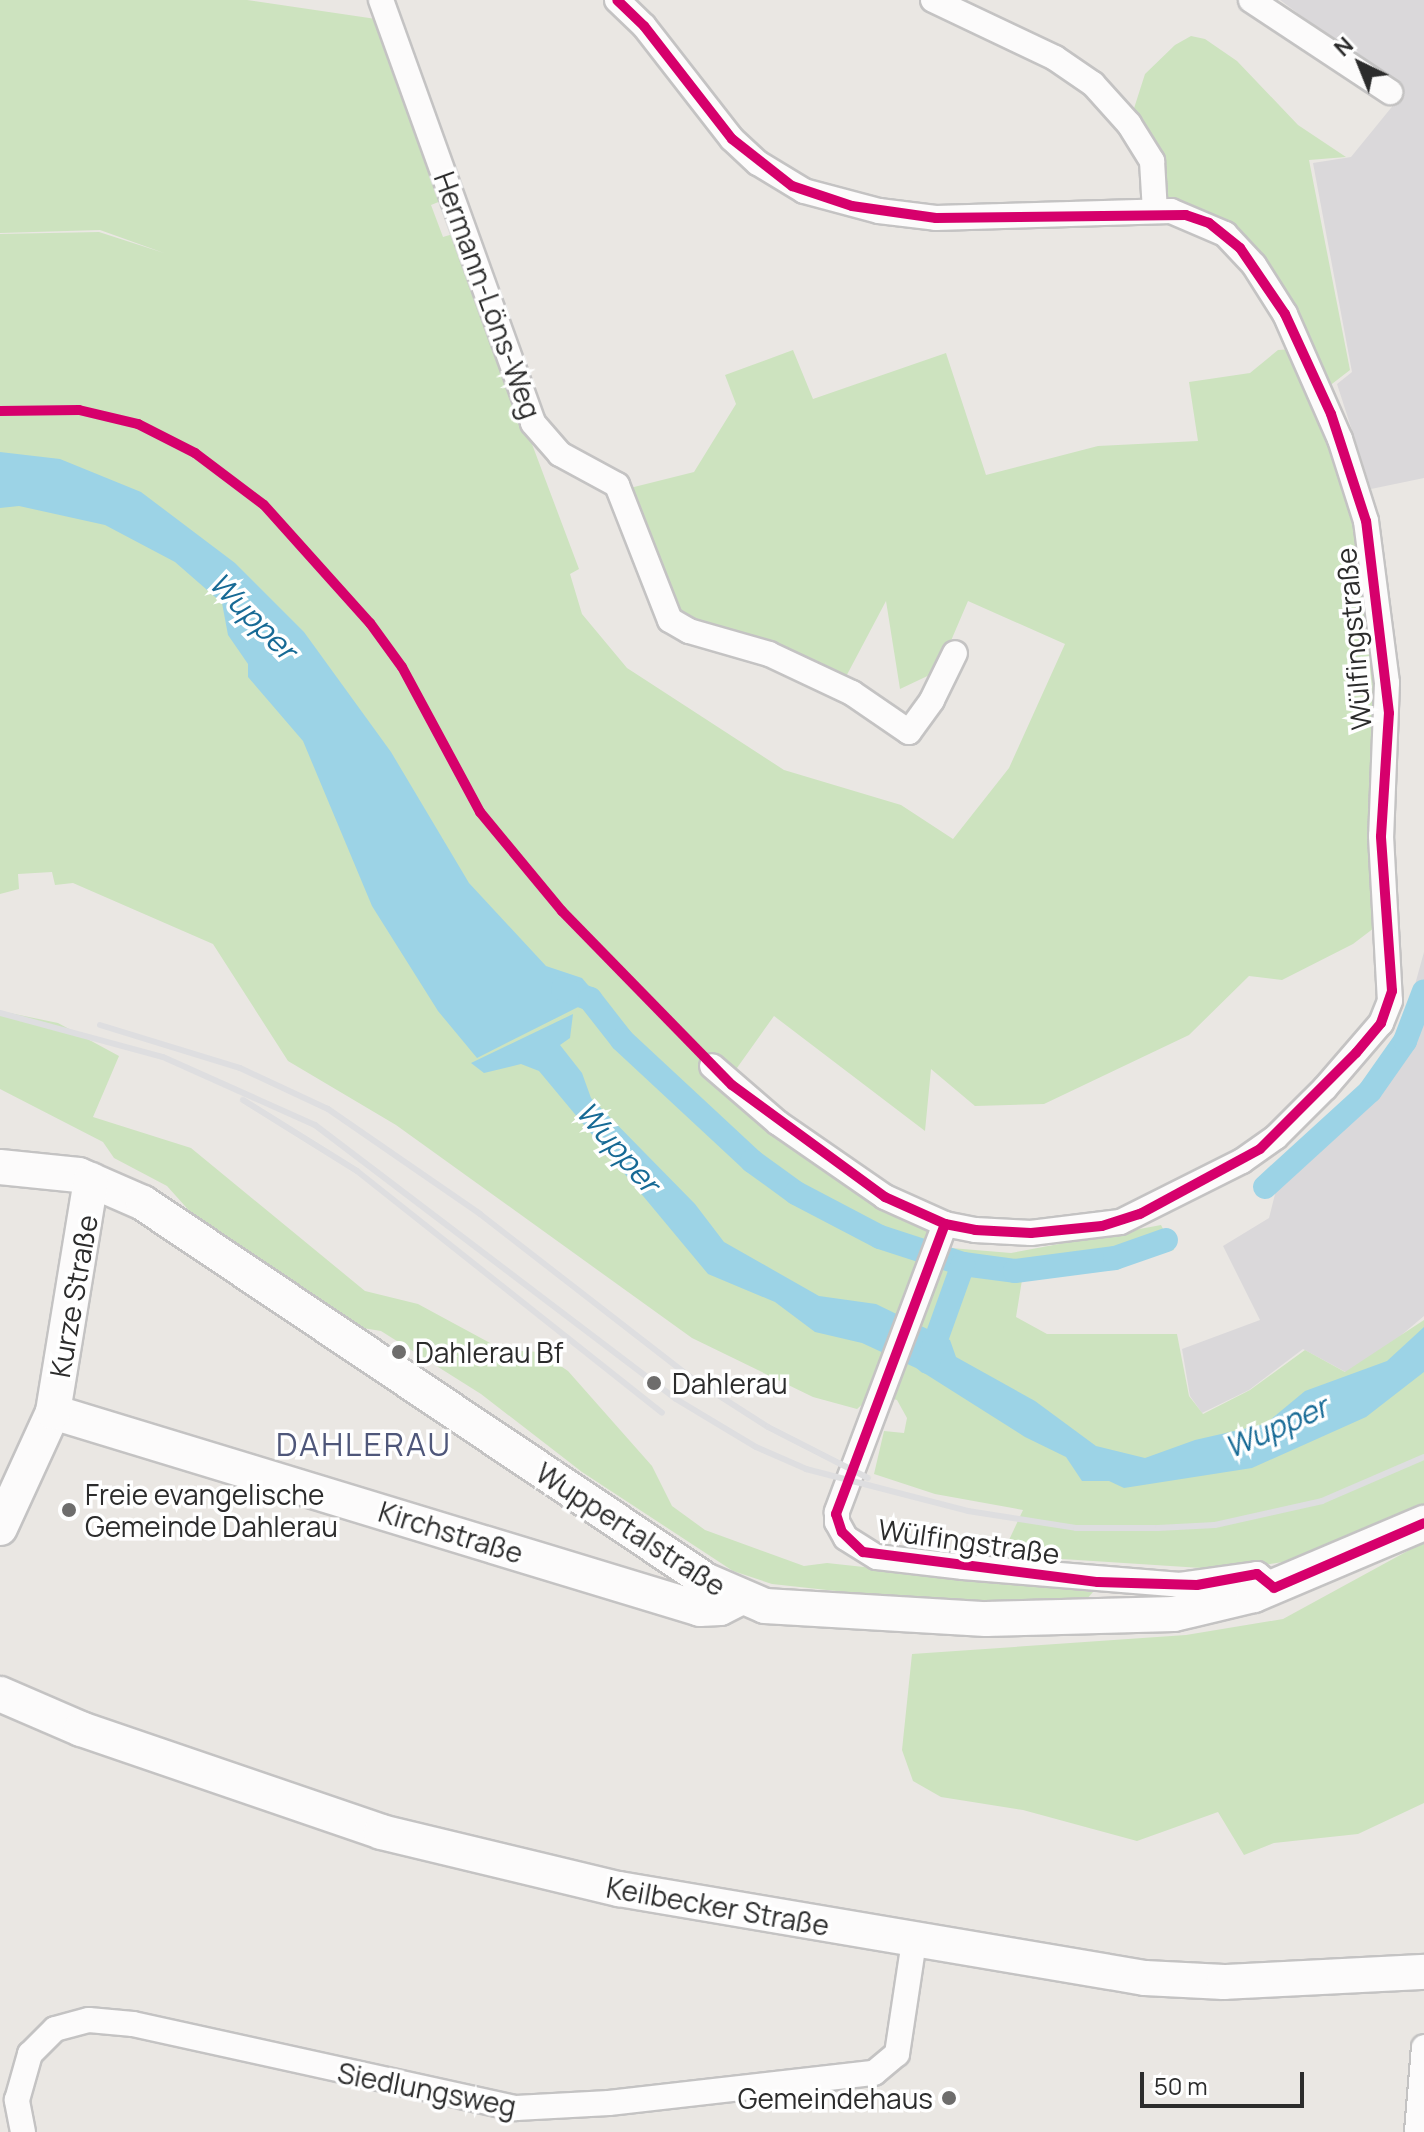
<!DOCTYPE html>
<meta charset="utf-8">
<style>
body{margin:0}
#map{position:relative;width:1424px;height:2132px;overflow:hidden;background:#eae7e3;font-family:Manrope,sans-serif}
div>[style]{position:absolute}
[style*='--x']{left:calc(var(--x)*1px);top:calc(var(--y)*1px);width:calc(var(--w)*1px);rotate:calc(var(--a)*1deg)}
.industrial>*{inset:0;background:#dad8da}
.green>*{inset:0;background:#cde3bf}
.water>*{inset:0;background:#9cd3e6}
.canal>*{height:24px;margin:-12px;padding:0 12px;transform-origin:12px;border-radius:12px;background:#9cd3e6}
.roads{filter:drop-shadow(2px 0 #c4c3c3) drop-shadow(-2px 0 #c4c3c3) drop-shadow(0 2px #c4c3c3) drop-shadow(0 -2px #c4c3c3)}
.street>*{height:24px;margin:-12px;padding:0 12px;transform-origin:12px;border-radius:12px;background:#fcfbfb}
.secondary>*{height:34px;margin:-17px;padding:0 17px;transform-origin:17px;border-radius:17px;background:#fcfbfb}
.rail>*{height:6px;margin:-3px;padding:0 3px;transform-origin:3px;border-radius:3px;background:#dedee0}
.cycleway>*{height:10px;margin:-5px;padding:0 5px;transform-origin:5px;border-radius:5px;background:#d6006c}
.dots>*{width:22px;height:22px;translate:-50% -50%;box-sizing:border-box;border:4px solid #fff;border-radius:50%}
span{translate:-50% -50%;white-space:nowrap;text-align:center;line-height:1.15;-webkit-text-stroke:7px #fff;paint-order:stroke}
.street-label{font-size:28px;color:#2c2c2c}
.poi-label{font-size:28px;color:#2c2c2c}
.left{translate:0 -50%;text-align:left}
.right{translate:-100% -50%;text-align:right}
.water-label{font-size:30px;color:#176a95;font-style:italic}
.quarter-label{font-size:32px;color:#4f577a;letter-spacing:2px}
.north{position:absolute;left:1320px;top:24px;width:80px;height:80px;-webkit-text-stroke:6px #fff;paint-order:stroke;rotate:317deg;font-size:22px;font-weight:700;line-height:32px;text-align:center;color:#2c2c2c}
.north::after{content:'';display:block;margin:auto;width:28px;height:36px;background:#2c2c2c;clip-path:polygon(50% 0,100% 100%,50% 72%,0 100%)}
.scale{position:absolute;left:1140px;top:2072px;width:164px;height:36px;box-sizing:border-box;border:4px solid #2c2c2c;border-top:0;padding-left:10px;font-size:24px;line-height:28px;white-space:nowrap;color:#2c2c2c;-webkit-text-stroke:6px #fff;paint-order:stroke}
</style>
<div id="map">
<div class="industrial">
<div style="clip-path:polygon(1280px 0,1424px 0,1424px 478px,1371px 489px,1337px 384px,1352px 372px,1313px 163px,1351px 157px,1404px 92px)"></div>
<div style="clip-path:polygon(1424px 952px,1424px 1316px,1353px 1376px,1303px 1349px,1249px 1390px,1202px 1413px,1190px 1396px,1182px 1349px,1260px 1320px,1223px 1246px,1269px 1218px,1279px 1178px,1359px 1090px,1403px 1028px)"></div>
</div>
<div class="green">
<div style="clip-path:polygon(0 0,247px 0,376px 19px,441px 201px,431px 205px,443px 237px,453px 234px,579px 569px,570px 574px,582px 614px,627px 668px,784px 770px,901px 805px,953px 839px,1009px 768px,1065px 644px,968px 601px,938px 671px,900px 689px,886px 601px,841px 686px,679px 625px,622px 490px,694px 472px,736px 404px,725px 375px,793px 350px,813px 399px,946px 353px,986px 475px,1098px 446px,1198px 441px,1189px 382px,1250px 373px,1278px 350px,1294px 349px,1254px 265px,1171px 211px,1129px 124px,1145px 74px,1175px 45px,1191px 36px,1205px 39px,1237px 61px,1298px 125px,1346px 157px,1309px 160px,1350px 370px,1328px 387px,1373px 636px,1381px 753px,1374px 928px,1353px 944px,1282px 980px,1249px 976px,1189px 1035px,1044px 1104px,975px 1106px,931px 1069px,925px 1131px,774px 1016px,722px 1089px,759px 1123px,858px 1191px,932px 1229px,927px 1246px,1011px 1253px,1161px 1225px,1174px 1250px,1022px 1280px,1016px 1317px,1047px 1334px,1177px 1334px,1189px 1396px,1203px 1414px,1250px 1390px,1305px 1350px,1345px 1372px,1424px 1320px,1424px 1512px,1302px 1559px,1232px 1570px,1002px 1555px,1023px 1510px,935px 1494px,874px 1474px,884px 1431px,904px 1433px,907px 1418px,897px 1400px,874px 1394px,857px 1409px,813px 1397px,692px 1338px,396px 1125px,288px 1061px,213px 944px,73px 883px,55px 885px,52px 872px,18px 874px,19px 889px,0 894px,0 234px,99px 232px,164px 253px,100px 230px,0 233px)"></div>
<div style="clip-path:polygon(0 1011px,58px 1023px,119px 1056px,93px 1117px,191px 1148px,365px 1291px,418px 1304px,503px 1350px,540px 1352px,568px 1371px,652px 1466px,672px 1506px,705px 1530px,804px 1566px,827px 1563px,1093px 1592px,1079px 1608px,1001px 1609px,772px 1584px,733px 1571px,582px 1472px,481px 1394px,381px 1331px,345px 1325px,202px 1225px,167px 1186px,114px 1158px,103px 1142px,0 1089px)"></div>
<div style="clip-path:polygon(1424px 1542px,1424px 1803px,1358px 1834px,1274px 1843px,1244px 1855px,1218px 1812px,1137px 1841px,1023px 1810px,941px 1797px,913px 1781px,902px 1750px,912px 1654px,1186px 1635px,1283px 1619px)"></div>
</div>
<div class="water">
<div style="clip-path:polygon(0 452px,60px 459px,141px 492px,235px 563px,304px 632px,391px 752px,469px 883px,546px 966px,582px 978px,598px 997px,477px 1058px,438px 1011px,372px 906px,303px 741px,248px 677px,248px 664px,228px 635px,222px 603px,175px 562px,105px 525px,19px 506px,0 508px)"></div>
<div style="clip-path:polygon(573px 1014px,570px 1038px,560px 1045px,582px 1073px,591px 1098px,695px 1204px,724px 1242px,819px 1296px,876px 1304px,950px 1340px,956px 1357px,1035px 1401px,1096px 1446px,1145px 1458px,1195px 1440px,1265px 1424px,1305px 1391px,1387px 1361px,1424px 1327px,1424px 1372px,1366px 1417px,1252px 1468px,1124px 1488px,1109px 1481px,1082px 1481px,1066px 1457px,1025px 1437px,916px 1368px,862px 1343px,815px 1332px,775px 1302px,708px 1274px,539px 1071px,521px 1064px,484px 1073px,471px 1063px)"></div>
</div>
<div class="canal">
<div style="--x:563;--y:989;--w:29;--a:20"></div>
<div style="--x:590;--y:999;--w:52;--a:52"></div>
<div style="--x:622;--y:1040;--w:178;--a:42.9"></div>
<div style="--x:752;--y:1161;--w:54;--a:36"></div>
<div style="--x:796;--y:1193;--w:95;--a:27.6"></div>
<div style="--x:880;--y:1237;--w:87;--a:18"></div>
<div style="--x:963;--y:1264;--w:52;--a:7.7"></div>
<div style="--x:1015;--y:1271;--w:101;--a:-7.4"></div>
<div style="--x:1115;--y:1258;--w:54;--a:-19.4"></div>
<div style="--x:1265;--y:1187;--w:142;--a:-42.4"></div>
<div style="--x:1370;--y:1091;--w:61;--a:-55"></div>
<div style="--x:1405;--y:1041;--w:53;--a:-69.2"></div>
<div style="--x:928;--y:1362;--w:104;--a:-70.3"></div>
</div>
<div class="roads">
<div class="street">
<div style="--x:381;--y:0;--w:449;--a:70.2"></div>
<div style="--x:533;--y:423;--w:41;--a:48.9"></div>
<div style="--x:560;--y:454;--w:65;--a:28.5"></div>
<div style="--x:617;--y:485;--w:145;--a:68.6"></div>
<div style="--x:670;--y:620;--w:22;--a:30"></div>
<div style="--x:689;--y:631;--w:83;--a:16"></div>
<div style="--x:769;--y:654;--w:92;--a:25.2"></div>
<div style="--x:852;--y:693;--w:69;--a:34.4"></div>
<div style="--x:909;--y:732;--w:39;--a:-54"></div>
<div style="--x:932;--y:700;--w:52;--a:-63.9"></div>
<div style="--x:617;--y:0;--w:37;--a:44"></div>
<div style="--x:644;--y:26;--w:143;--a:52.1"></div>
<div style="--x:732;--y:139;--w:35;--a:43"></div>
<div style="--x:758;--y:163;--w:54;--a:31.3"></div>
<div style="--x:804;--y:191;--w:78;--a:14.9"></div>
<div style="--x:879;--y:211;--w:57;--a:7"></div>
<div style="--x:936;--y:218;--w:235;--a:-1.7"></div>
<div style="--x:1171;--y:211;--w:59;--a:23.1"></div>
<div style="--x:1225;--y:234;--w:42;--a:46.9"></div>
<div style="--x:1254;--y:265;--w:58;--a:57.7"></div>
<div style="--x:1285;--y:314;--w:137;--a:66.3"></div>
<div style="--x:1340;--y:439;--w:86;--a:72.4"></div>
<div style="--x:1366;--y:521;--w:163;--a:82.6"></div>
<div style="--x:1387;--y:683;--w:153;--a:92.2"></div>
<div style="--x:1381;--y:836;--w:165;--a:86.9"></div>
<div style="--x:1390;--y:1001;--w:24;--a:112"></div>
<div style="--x:1381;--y:1023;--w:86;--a:130.7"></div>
<div style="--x:1325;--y:1088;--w:69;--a:135"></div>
<div style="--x:1276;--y:1137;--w:42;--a:144.8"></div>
<div style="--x:1242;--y:1161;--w:136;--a:153.4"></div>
<div style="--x:1120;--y:1222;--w:90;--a:173"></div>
<div style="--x:1031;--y:1233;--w:56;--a:-176.9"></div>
<div style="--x:975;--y:1230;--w:31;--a:-169"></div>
<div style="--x:945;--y:1224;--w:66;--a:-155.8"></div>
<div style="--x:885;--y:1197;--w:130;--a:-145.3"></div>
<div style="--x:778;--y:1123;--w:87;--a:-139.2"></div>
<div style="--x:933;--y:0;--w:135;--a:25.4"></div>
<div style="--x:1055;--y:58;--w:46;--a:34.4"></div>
<div style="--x:1093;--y:84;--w:54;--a:48"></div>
<div style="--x:1129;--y:124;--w:44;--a:58.1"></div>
<div style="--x:1152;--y:161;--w:50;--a:86.6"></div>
<div style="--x:1251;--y:0;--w:167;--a:33.5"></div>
<div style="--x:945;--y:1224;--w:308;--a:110.6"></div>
<div style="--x:837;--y:1512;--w:10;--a:90"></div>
<div style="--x:837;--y:1522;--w:18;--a:61"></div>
<div style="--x:846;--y:1538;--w:36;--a:32"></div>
<div style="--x:877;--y:1557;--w:87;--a:6.6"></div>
<div style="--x:963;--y:1567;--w:218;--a:4.7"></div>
<div style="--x:1180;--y:1585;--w:78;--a:-8.1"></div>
<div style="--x:1257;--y:1574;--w:22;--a:39"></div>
<div style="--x:23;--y:2132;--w:33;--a:-101"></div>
<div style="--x:17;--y:2100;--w:48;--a:-74.2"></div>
<div style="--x:30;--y:2054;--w:35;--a:-45"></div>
<div style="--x:55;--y:2029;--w:35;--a:-15"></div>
<div style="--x:89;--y:2020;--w:44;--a:5.2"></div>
<div style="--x:133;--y:2024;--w:392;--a:12.4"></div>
<div style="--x:516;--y:2108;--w:93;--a:-3.1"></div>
<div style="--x:609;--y:2103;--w:267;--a:-6.5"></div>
<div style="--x:874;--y:2073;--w:30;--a:-40"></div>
<div style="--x:897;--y:2054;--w:113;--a:-81.4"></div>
<div style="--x:1417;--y:2132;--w:85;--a:-85.3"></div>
</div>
<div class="secondary">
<div style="--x:0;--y:1167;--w:79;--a:5.8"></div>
<div style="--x:79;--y:1175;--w:70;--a:23.6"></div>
<div style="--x:143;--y:1203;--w:677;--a:33.85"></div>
<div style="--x:705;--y:1580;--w:65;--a:23.4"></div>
<div style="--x:765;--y:1606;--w:221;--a:3.4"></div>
<div style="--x:986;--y:1619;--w:188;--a:-1.5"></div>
<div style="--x:1174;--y:1614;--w:82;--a:-13.4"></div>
<div style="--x:1254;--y:1595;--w:185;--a:-23"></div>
<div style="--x:53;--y:1412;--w:676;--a:16.93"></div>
<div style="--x:700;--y:1609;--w:20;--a:-3"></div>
<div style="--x:720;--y:1608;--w:22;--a:-27"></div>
<div style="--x:0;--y:1528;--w:128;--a:-65.4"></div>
<div style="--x:53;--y:1412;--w:235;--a:-80.7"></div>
<div style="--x:0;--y:1694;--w:88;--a:23.4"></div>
<div style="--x:81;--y:1729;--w:317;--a:18.9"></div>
<div style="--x:381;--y:1832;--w:245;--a:13.5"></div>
<div style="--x:619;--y:1889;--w:533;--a:9.6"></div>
<div style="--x:1145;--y:1978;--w:79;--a:2.9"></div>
<div style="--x:1224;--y:1982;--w:200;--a:-2.9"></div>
</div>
</div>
<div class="rail">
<div style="--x:0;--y:1013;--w:169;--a:15.1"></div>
<div style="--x:163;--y:1057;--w:167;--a:24.1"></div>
<div style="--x:315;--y:1125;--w:453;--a:37.2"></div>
<div style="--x:676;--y:1399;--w:93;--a:31"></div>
<div style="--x:756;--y:1447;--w:55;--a:23.7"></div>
<div style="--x:806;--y:1469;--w:167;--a:14.5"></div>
<div style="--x:968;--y:1511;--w:109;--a:8.9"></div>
<div style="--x:1076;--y:1528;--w:82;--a:0"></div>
<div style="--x:1158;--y:1528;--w:57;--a:-3"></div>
<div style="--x:1215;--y:1525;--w:110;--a:-12.6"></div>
<div style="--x:1322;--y:1501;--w:111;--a:-23.3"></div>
<div style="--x:100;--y:1025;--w:146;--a:17.1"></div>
<div style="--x:240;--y:1068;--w:97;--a:25"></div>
<div style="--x:328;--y:1109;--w:185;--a:34.6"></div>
<div style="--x:480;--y:1214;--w:269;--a:37.8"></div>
<div style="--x:693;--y:1379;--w:89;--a:32.6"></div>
<div style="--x:768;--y:1427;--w:112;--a:27"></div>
<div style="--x:243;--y:1100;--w:134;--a:31.9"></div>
<div style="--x:357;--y:1171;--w:389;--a:38.4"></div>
</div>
<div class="cycleway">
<div style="--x:0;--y:411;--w:79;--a:-0.7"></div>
<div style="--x:79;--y:410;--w:61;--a:13.3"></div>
<div style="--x:138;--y:424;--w:64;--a:27"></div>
<div style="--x:195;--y:453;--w:86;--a:37"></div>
<div style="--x:264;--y:505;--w:159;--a:48.1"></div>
<div style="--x:370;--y:623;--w:54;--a:54"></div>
<div style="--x:402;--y:667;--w:165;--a:61.7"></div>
<div style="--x:480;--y:812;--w:129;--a:50.4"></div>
<div style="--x:562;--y:911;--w:243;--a:45.7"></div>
<div style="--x:732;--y:1085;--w:190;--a:36.2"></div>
<div style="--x:885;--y:1197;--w:66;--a:24.2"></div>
<div style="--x:945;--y:1224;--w:31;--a:11"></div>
<div style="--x:975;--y:1230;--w:56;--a:3.1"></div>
<div style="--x:1031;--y:1233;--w:71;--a:-5.6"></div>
<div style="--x:1102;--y:1226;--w:40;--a:-18"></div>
<div style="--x:1140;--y:1214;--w:136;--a:-28.4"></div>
<div style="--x:1260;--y:1149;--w:136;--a:-45"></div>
<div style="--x:1356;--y:1053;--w:39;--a:-50"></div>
<div style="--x:1381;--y:1023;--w:34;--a:-71"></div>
<div style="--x:1392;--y:991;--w:155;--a:-94.1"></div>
<div style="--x:1381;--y:836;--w:123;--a:-86.3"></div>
<div style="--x:1389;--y:713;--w:193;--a:-96.8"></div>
<div style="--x:1366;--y:521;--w:113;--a:-108.1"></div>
<div style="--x:1331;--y:414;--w:110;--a:-114.7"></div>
<div style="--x:1285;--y:314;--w:80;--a:-124.3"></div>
<div style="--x:1240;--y:248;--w:40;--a:-141"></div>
<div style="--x:1209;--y:223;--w:24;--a:-161"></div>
<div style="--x:1186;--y:215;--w:250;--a:179.3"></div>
<div style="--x:936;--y:218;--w:85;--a:-171.9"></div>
<div style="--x:852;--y:206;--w:63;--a:-161.6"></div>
<div style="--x:792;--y:186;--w:76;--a:-141.9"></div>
<div style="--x:732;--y:139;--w:143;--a:-127.9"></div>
<div style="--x:644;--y:26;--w:37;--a:-136"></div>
<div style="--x:945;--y:1224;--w:310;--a:110.6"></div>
<div style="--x:836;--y:1514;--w:19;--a:72"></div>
<div style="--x:842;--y:1532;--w:29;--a:44"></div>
<div style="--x:863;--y:1552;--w:237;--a:7.3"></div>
<div style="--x:1098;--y:1582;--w:99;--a:1.7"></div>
<div style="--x:1197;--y:1585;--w:61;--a:-10.4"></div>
<div style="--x:1257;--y:1574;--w:22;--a:39"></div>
<div style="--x:1274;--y:1588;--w:163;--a:-23.4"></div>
</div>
<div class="dots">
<div style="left:399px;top:1352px;background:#6e6d6c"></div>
<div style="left:654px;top:1383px;background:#6e6d6c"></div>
<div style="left:69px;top:1510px;background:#6e6d6c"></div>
<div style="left:949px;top:2098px;background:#6e6d6c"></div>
</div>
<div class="street-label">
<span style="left:488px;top:295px;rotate:70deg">Hermann-Löns-Weg</span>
<span style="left:1353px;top:639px;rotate:-95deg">Wülfingstraße</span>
<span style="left:73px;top:1296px;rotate:-80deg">Kurze Straße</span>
<span style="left:631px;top:1529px;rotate:33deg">Wuppertalstraße</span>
<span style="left:451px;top:1532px;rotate:17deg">Kirchstraße</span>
<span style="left:969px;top:1541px;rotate:8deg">Wülfingstraße</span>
<span style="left:718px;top:1906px;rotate:10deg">Keilbecker Straße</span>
<span style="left:427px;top:2089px;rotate:11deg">Siedlungsweg</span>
</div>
<div class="poi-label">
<span class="left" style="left:415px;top:1352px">Dahlerau Bf</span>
<span class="left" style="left:672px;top:1383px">Dahlerau</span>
<span class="left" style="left:85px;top:1510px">Freie evangelische<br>Gemeinde Dahlerau</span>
<span class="right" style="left:933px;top:2098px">Gemeindehaus</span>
</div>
<div class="water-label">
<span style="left:253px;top:616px;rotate:45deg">Wupper</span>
<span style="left:618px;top:1147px;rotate:49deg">Wupper</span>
<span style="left:1276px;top:1427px;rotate:-24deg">Wupper</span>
</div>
<div class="quarter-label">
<span style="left:364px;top:1444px">DAHLERAU</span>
</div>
<div class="north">N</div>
<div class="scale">50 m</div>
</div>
